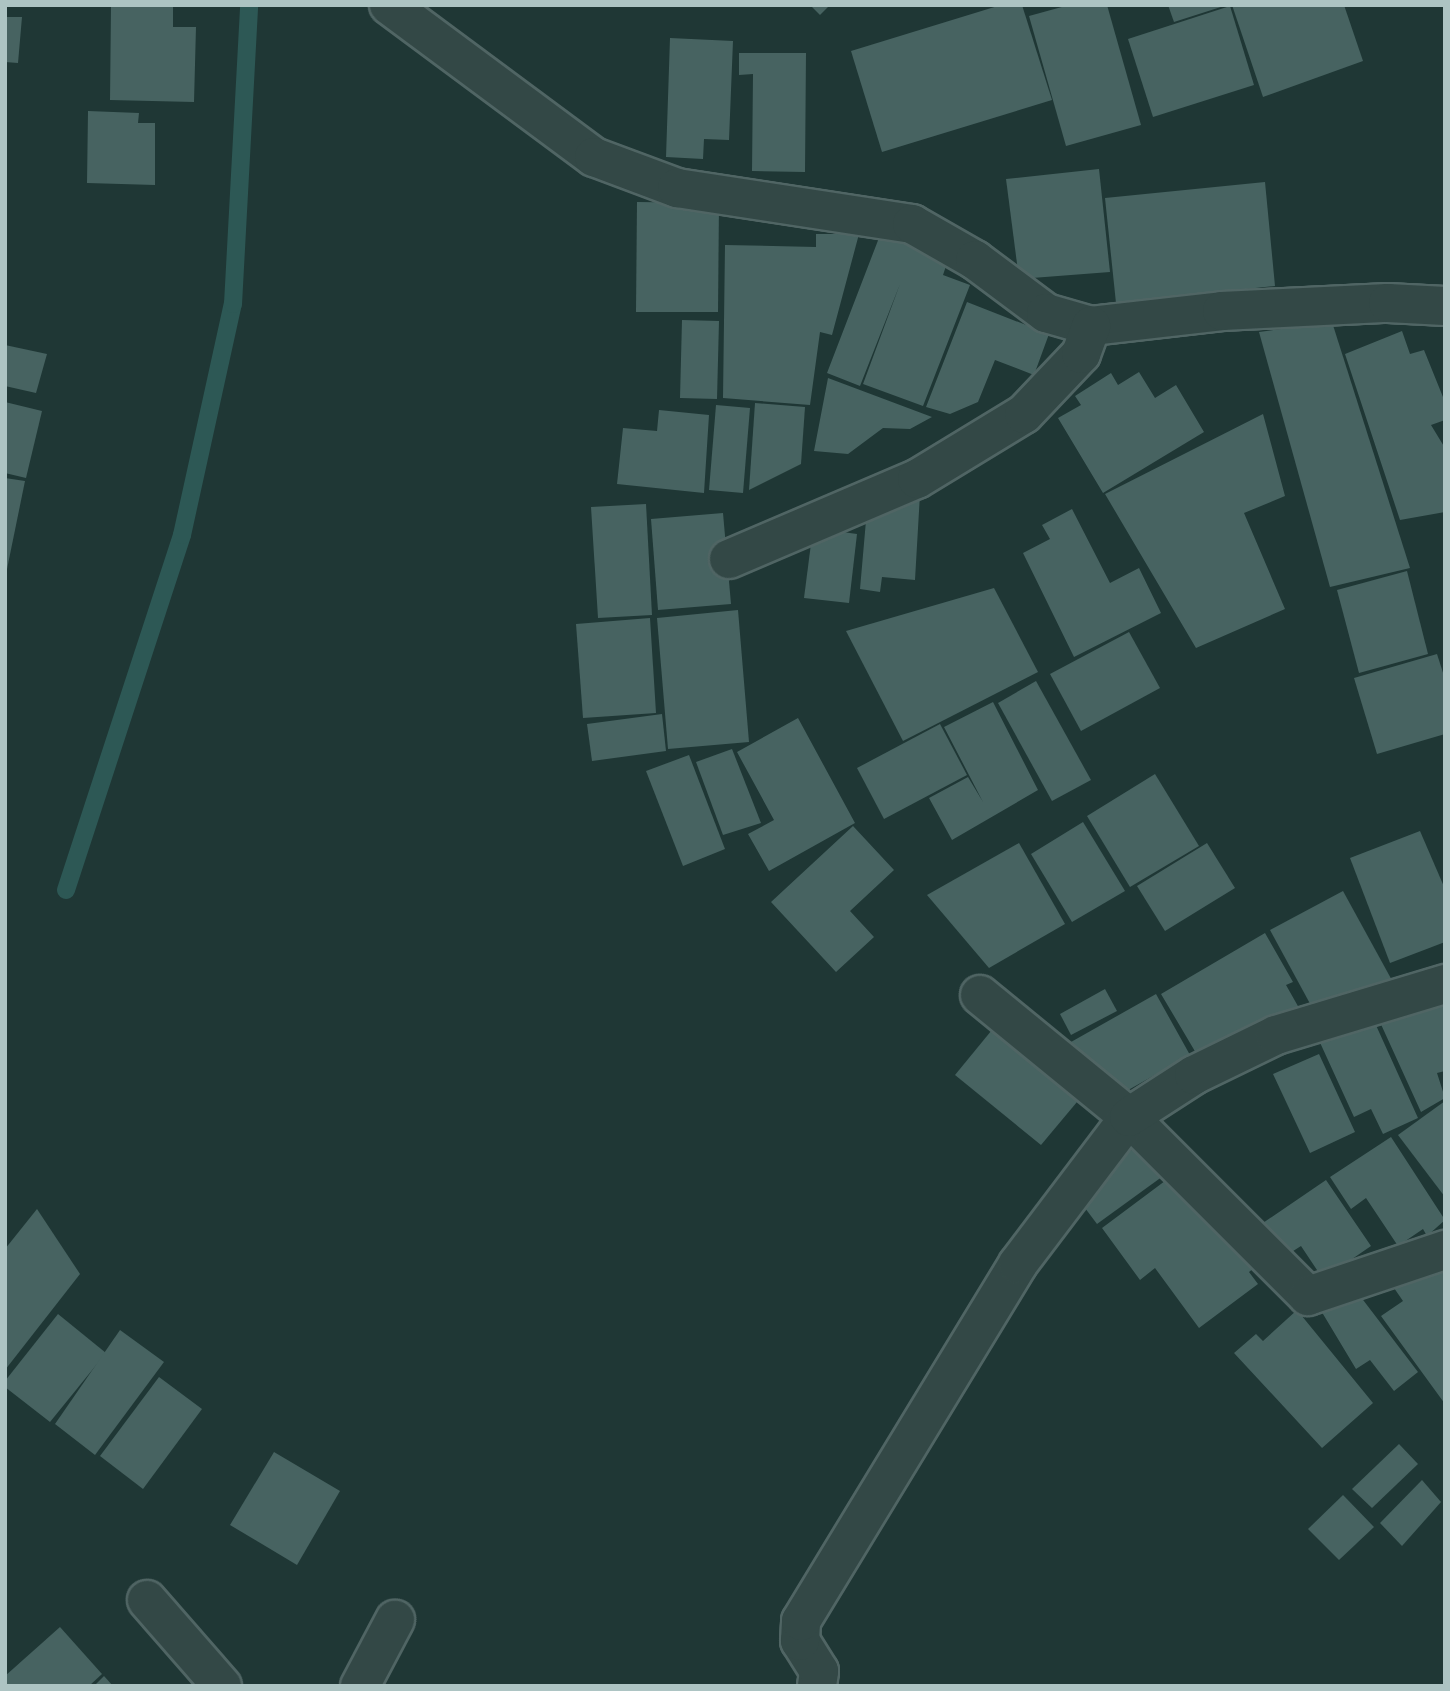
<!DOCTYPE html>
<style>
body{margin:0}
#map{position:relative;width:1450px;height:1691px;overflow:hidden;background:#1f3735;font-family:"Archivo Narrow",sans-serif}
div>[style]{position:absolute}
[style*='--x']{left:calc(var(--x)*1px);top:calc(var(--y)*1px);width:calc(var(--w)*1px);rotate:calc(var(--a)*1deg)}
.stream>*{height:18px;margin:-9px;padding:0 9px;transform-origin:9px;border-radius:9px;background:#2d5855}
.building>*{inset:0;background:#476361}
.roads{filter:drop-shadow(2px 0 #506564) drop-shadow(-2px 0 #506564) drop-shadow(0 2px #506564) drop-shadow(0 -2px #506564)}
.minor>*{height:38px;margin:-19px;padding:0 19px;transform-origin:19px;border-radius:19px;background:#334846}
span{translate:-50% -50%;white-space:nowrap;text-align:center;line-height:1.15;-webkit-text-stroke:6px #192c2a;paint-order:stroke}
.frame{position:absolute;inset:0;border:7px solid #adc4c3;pointer-events:none}
</style>
<div id="map">
<div class="stream">
<div style="--x:66;--y:890;--w:373;--a:-71.9"></div>
<div style="--x:182;--y:535;--w:237;--a:-77.6"></div>
<div style="--x:233;--y:304;--w:299;--a:-86.9"></div>
</div>
<div class="building">
<div style="clip-path:polygon(111px 5px,173px 5px,173px 27px,196px 27px,194px 102px,110px 100px)"></div>
<div style="clip-path:polygon(810px 5px,830px 5px,820px 15px)"></div>
<div style="clip-path:polygon(1001px 5px,1022px 5px,1052px 100px,882px 152px,851px 51px)"></div>
<div style="clip-path:polygon(1069px 5px,1107px 5px,1141px 125px,1066px 146px,1029px 16px)"></div>
<div style="clip-path:polygon(1168px 5px,1224px 5px,1224px 6px,1174px 22px)"></div>
<div style="clip-path:polygon(1232px 5px,1344px 5px,1363px 61px,1263px 97px)"></div>
<div style="clip-path:polygon(1230px 6px,1254px 85px,1153px 117px,1128px 39px)"></div>
<div style="clip-path:polygon(5px 17px,22px 17px,18px 63px,5px 62px)"></div>
<div style="clip-path:polygon(670px 38px,733px 41px,729px 140px,704px 139px,703px 159px,666px 157px)"></div>
<div style="clip-path:polygon(739px 53px,806px 53px,805px 172px,752px 171px,753px 74px,739px 75px)"></div>
<div style="clip-path:polygon(88px 111px,139px 113px,138px 123px,155px 123px,155px 185px,87px 183px)"></div>
<div style="clip-path:polygon(1099px 169px,1110px 272px,1019px 279px,1006px 179px)"></div>
<div style="clip-path:polygon(1265px 182px,1275px 286px,1116px 303px,1105px 198px)"></div>
<div style="clip-path:polygon(637px 202px,719px 203px,718px 312px,636px 312px)"></div>
<div style="clip-path:polygon(882px 230px,951px 251px,943px 275px,970px 285px,923px 406px,863px 384px,900px 284px,860px 386px,827px 373px)"></div>
<div style="clip-path:polygon(816px 234px,859px 234px,832px 335px,820px 332px,810px 405px,723px 398px,725px 245px,816px 247px)"></div>
<div style="clip-path:polygon(967px 302px,1049px 334px,1034px 375px,995px 360px,978px 402px,950px 414px,926px 407px)"></div>
<div style="clip-path:polygon(682px 320px,719px 321px,717px 399px,680px 398px)"></div>
<div style="clip-path:polygon(1332px 322px,1410px 568px,1330px 587px,1259px 332px)"></div>
<div style="clip-path:polygon(1402px 331px,1410px 354px,1424px 350px,1445px 402px,1445px 420px,1431px 425px,1445px 448px,1445px 512px,1400px 520px,1345px 354px)"></div>
<div style="clip-path:polygon(5px 345px,47px 354px,36px 393px,5px 386px)"></div>
<div style="clip-path:polygon(1139px 372px,1155px 398px,1176px 385px,1204px 432px,1103px 493px,1058px 418px,1081px 405px,1075px 396px,1111px 373px,1118px 385px)"></div>
<div style="clip-path:polygon(828px 378px,932px 417px,910px 429px,883px 428px,848px 454px,814px 451px)"></div>
<div style="clip-path:polygon(5px 402px,42px 411px,26px 478px,5px 473px)"></div>
<div style="clip-path:polygon(755px 403px,805px 407px,801px 464px,749px 490px)"></div>
<div style="clip-path:polygon(716px 405px,750px 408px,743px 493px,709px 490px)"></div>
<div style="clip-path:polygon(659px 410px,709px 415px,704px 493px,617px 484px,623px 428px,657px 431px)"></div>
<div style="clip-path:polygon(1263px 414px,1285px 496px,1244px 513px,1285px 609px,1196px 648px,1105px 494px)"></div>
<div style="clip-path:polygon(5px 478px,25px 481px,6px 574px,5px 574px)"></div>
<div style="clip-path:polygon(920px 494px,915px 580px,882px 577px,880px 592px,860px 589px,867px 509px)"></div>
<div style="clip-path:polygon(646px 504px,652px 615px,598px 618px,591px 507px)"></div>
<div style="clip-path:polygon(1072px 509px,1110px 583px,1139px 568px,1161px 613px,1074px 657px,1023px 553px,1050px 539px,1042px 525px)"></div>
<div style="clip-path:polygon(723px 513px,731px 604px,658px 610px,651px 519px)"></div>
<div style="clip-path:polygon(813px 528px,857px 534px,849px 603px,804px 598px)"></div>
<div style="clip-path:polygon(1407px 571px,1428px 654px,1359px 673px,1337px 590px)"></div>
<div style="clip-path:polygon(994px 588px,1038px 672px,903px 741px,846px 631px)"></div>
<div style="clip-path:polygon(738px 610px,749px 742px,668px 749px,657px 618px)"></div>
<div style="clip-path:polygon(650px 618px,656px 713px,583px 718px,576px 624px)"></div>
<div style="clip-path:polygon(1129px 632px,1160px 688px,1081px 731px,1050px 674px)"></div>
<div style="clip-path:polygon(1437px 654px,1445px 679px,1445px 734px,1377px 754px,1354px 678px)"></div>
<div style="clip-path:polygon(1036px 681px,1091px 780px,1052px 801px,998px 703px)"></div>
<div style="clip-path:polygon(993px 702px,1038px 790px,952px 840px,929px 798px,968px 777px,983px 802px,944px 727px)"></div>
<div style="clip-path:polygon(662px 714px,666px 751px,592px 761px,587px 724px)"></div>
<div style="clip-path:polygon(798px 718px,855px 823px,769px 871px,748px 834px,774px 820px,737px 752px)"></div>
<div style="clip-path:polygon(940px 724px,967px 775px,884px 819px,857px 768px)"></div>
<div style="clip-path:polygon(732px 749px,761px 823px,723px 835px,696px 762px)"></div>
<div style="clip-path:polygon(689px 755px,725px 849px,683px 866px,646px 771px)"></div>
<div style="clip-path:polygon(1155px 774px,1199px 846px,1130px 887px,1087px 816px)"></div>
<div style="clip-path:polygon(1083px 822px,1125px 891px,1072px 922px,1031px 854px)"></div>
<div style="clip-path:polygon(853px 826px,894px 870px,850px 911px,874px 937px,836px 972px,771px 902px)"></div>
<div style="clip-path:polygon(1420px 831px,1445px 889px,1445px 942px,1390px 963px,1350px 858px)"></div>
<div style="clip-path:polygon(1019px 843px,1065px 924px,989px 968px,927px 895px)"></div>
<div style="clip-path:polygon(1207px 843px,1235px 888px,1165px 931px,1137px 886px)"></div>
<div style="clip-path:polygon(1343px 891px,1394px 984px,1314px 1011px,1270px 930px)"></div>
<div style="clip-path:polygon(1265px 933px,1293px 982px,1286px 985px,1303px 1015px,1196px 1053px,1161px 994px)"></div>
<div style="clip-path:polygon(1105px 989px,1117px 1011px,1071px 1035px,1060px 1014px)"></div>
<div style="clip-path:polygon(1445px 993px,1445px 1071px,1437px 1073px,1445px 1098px,1421px 1112px,1374px 1009px)"></div>
<div style="clip-path:polygon(1156px 994px,1190px 1055px,1123px 1093px,1114px 1079px,1107px 1084px,1085px 1068px,1071px 1042px)"></div>
<div style="clip-path:polygon(1370px 1012px,1418px 1118px,1383px 1134px,1371px 1109px,1354px 1117px,1317px 1036px)"></div>
<div style="clip-path:polygon(996px 1025px,1082px 1096px,1041px 1145px,955px 1075px)"></div>
<div style="clip-path:polygon(1319px 1054px,1355px 1132px,1310px 1153px,1273px 1074px)"></div>
<div style="clip-path:polygon(1445px 1101px,1445px 1197px,1398px 1135px)"></div>
<div style="clip-path:polygon(1391px 1137px,1445px 1220px,1427px 1236px,1423px 1229px,1398px 1246px,1366px 1198px,1351px 1209px,1330px 1177px)"></div>
<div style="clip-path:polygon(1147px 1139px,1170px 1171px,1097px 1224px,1073px 1192px)"></div>
<div style="clip-path:polygon(1177px 1172px,1259px 1264px,1249px 1272px,1258px 1284px,1199px 1328px,1155px 1268px,1140px 1280px,1102px 1228px)"></div>
<div style="clip-path:polygon(1326px 1180px,1371px 1246px,1323px 1279px,1301px 1246px,1279px 1260px,1257px 1227px)"></div>
<div style="clip-path:polygon(37px 1209px,80px 1274px,5px 1370px,5px 1249px)"></div>
<div style="clip-path:polygon(1445px 1269px,1445px 1404px,1381px 1316px,1403px 1301px,1394px 1288px)"></div>
<div style="clip-path:polygon(1354px 1288px,1418px 1372px,1394px 1391px,1370px 1360px,1356px 1369px,1317px 1304px)"></div>
<div style="clip-path:polygon(1297px 1310px,1373px 1403px,1322px 1448px,1234px 1353px,1256px 1334px,1263px 1341px)"></div>
<div style="clip-path:polygon(58px 1314px,106px 1353px,50px 1422px,5px 1387px,5px 1381px)"></div>
<div style="clip-path:polygon(120px 1330px,164px 1362px,95px 1455px,55px 1424px)"></div>
<div style="clip-path:polygon(159px 1377px,202px 1409px,143px 1489px,100px 1456px)"></div>
<div style="clip-path:polygon(1399px 1444px,1418px 1464px,1372px 1508px,1352px 1489px)"></div>
<div style="clip-path:polygon(274px 1452px,340px 1491px,297px 1565px,230px 1525px)"></div>
<div style="clip-path:polygon(1422px 1480px,1441px 1502px,1402px 1546px,1380px 1523px)"></div>
<div style="clip-path:polygon(1343px 1495px,1374px 1527px,1339px 1560px,1308px 1529px)"></div>
<div style="clip-path:polygon(60px 1627px,102px 1674px,89px 1686px,5px 1686px,5px 1676px)"></div>
<div style="clip-path:polygon(104px 1676px,113px 1686px,94px 1686px)"></div>
</div>
<div class="roads">
<div class="minor">
<div style="--x:389;--y:5;--w:255;--a:36.6"></div>
<div style="--x:594;--y:157;--w:89;--a:20.5"></div>
<div style="--x:677;--y:188;--w:238;--a:8.7"></div>
<div style="--x:912;--y:224;--w:73;--a:29.7"></div>
<div style="--x:975;--y:260;--w:89;--a:36.7"></div>
<div style="--x:1046;--y:313;--w:47;--a:16.1"></div>
<div style="--x:1091;--y:326;--w:132;--a:-6.5"></div>
<div style="--x:1222;--y:311;--w:166;--a:-2.8"></div>
<div style="--x:1388;--y:303;--w:57;--a:3"></div>
<div style="--x:729;--y:559;--w:204;--a:-23.1"></div>
<div style="--x:917;--y:479;--w:125;--a:-31.3"></div>
<div style="--x:1024;--y:414;--w:83;--a:-46.5"></div>
<div style="--x:1081;--y:354;--w:30;--a:-70"></div>
<div style="--x:980;--y:995;--w:193;--a:39.3"></div>
<div style="--x:1129;--y:1117;--w:253;--a:45"></div>
<div style="--x:1308;--y:1296;--w:145;--a:-18.6"></div>
<div style="--x:147;--y:1600;--w:114;--a:48.9"></div>
<div style="--x:360;--y:1686;--w:75;--a:-62.1"></div>
<div style="--x:817;--y:1686;--w:15;--a:-82"></div>
<div style="--x:819;--y:1671;--w:36;--a:-122"></div>
<div style="--x:800;--y:1641;--w:20;--a:-87"></div>
<div style="--x:801;--y:1621;--w:418;--a:-58.7"></div>
<div style="--x:1018;--y:1264;--w:184;--a:-52.9"></div>
<div style="--x:1129;--y:1117;--w:77;--a:-32.9"></div>
<div style="--x:1194;--y:1075;--w:91;--a:-26"></div>
<div style="--x:1276;--y:1035;--w:177;--a:-16.8"></div>
</div>
</div>
<div class="frame"></div>
</div>
